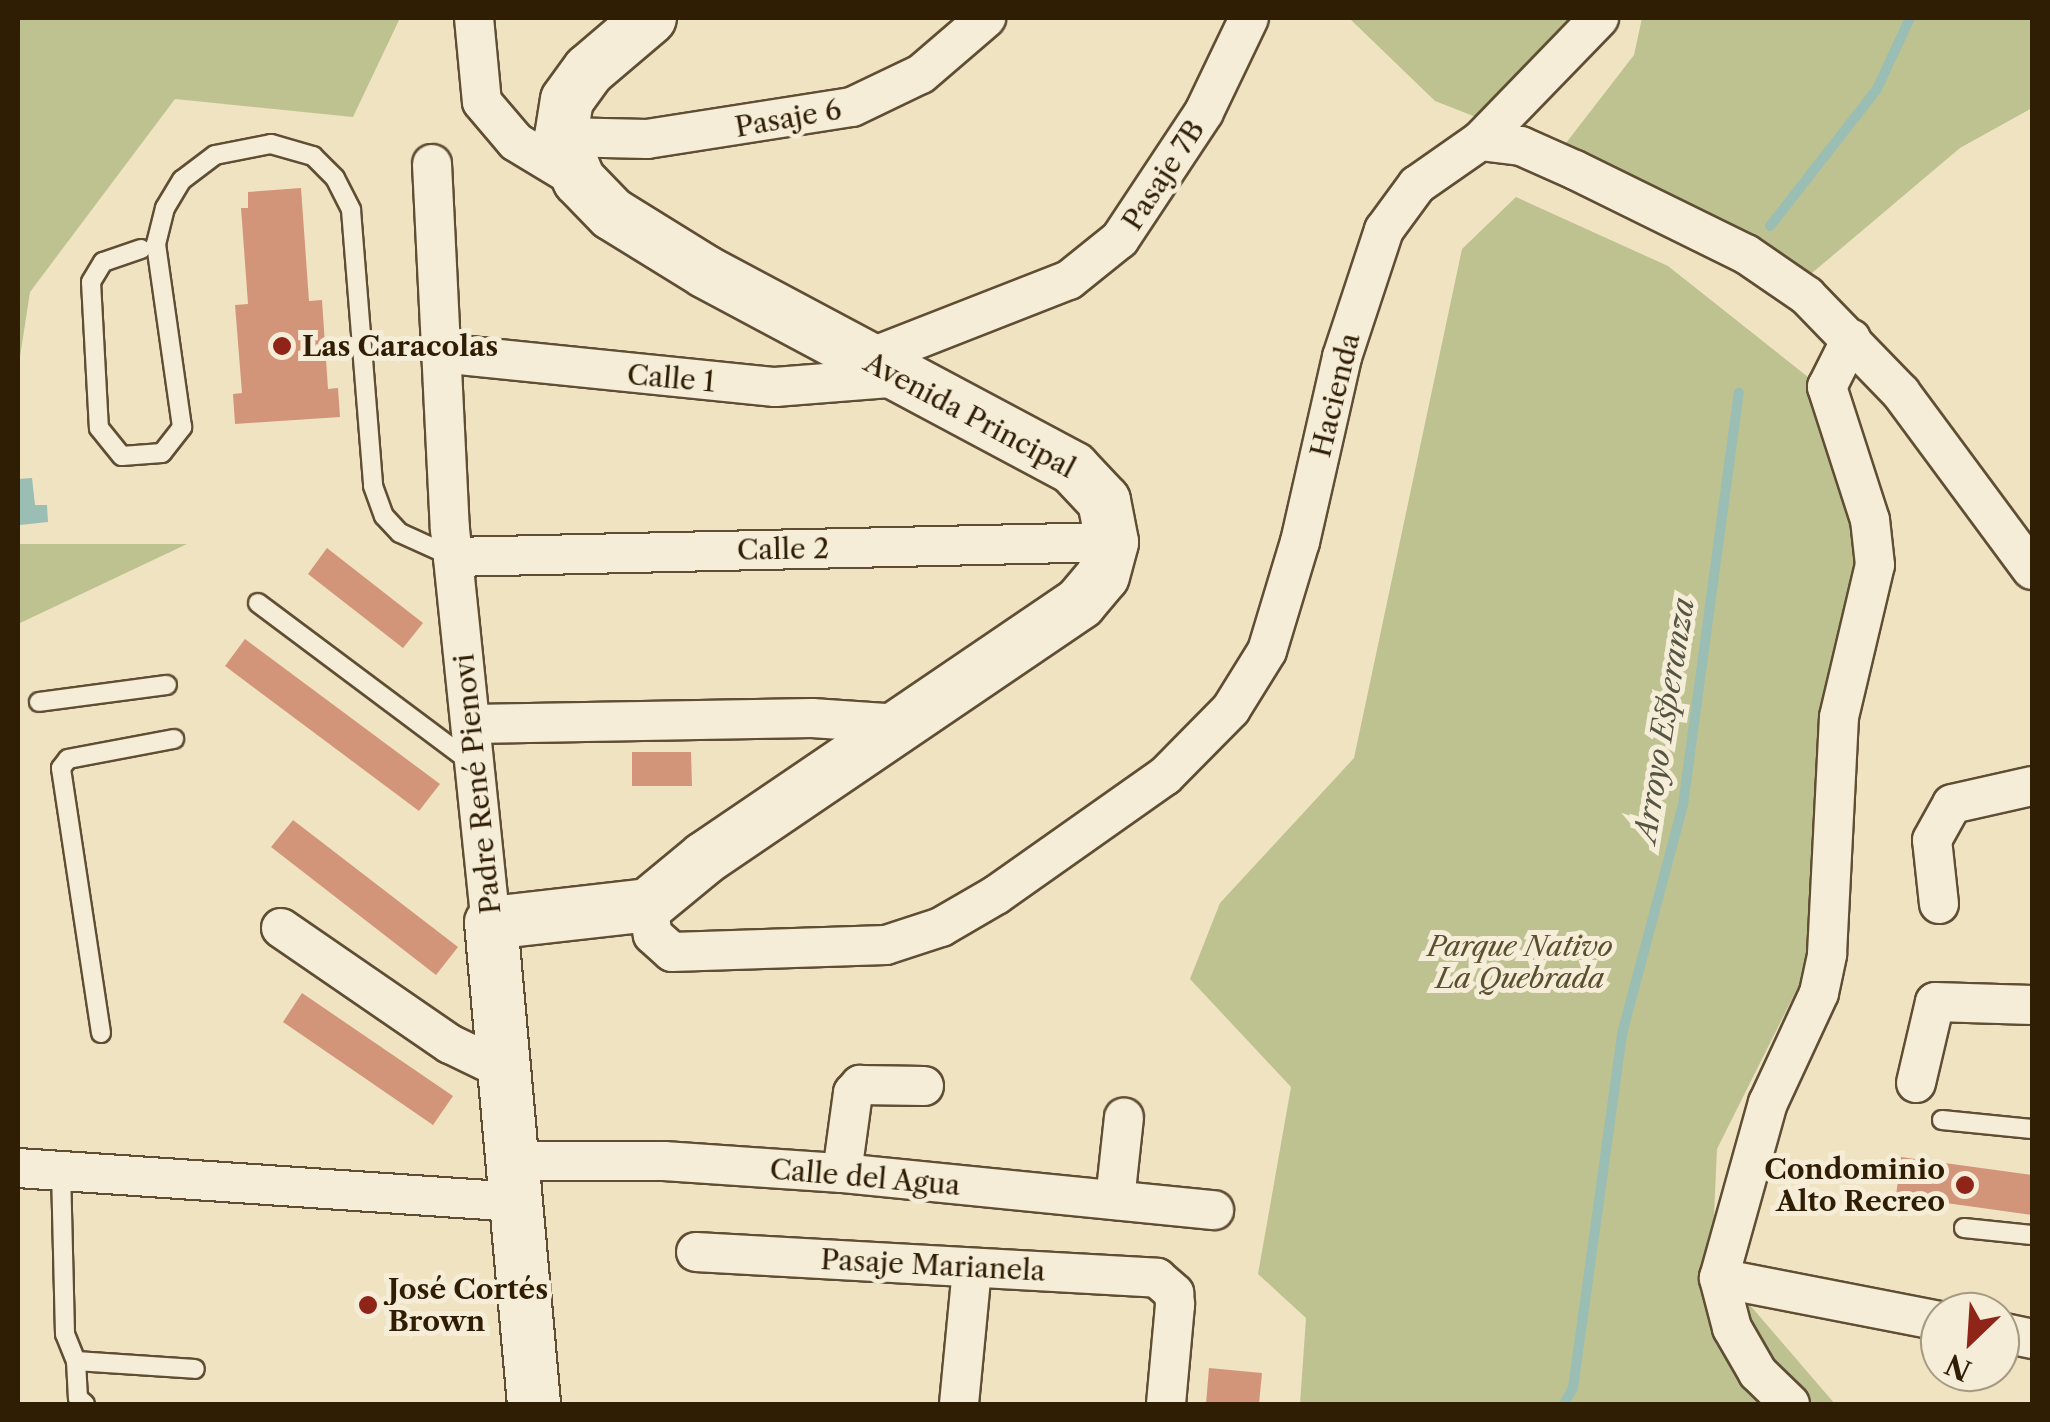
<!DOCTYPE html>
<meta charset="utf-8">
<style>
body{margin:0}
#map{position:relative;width:2050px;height:1422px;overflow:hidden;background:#f0e3c2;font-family:"Libre Caslon Text",serif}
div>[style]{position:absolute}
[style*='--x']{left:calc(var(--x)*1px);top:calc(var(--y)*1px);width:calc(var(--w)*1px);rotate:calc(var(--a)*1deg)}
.green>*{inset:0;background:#bec290}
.water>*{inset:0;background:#9abeb4}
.stream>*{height:10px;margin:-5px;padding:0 5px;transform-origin:5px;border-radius:5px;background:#9abeb4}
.building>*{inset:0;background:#d39579}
.roads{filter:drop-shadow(2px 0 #5f4e34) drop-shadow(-2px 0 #5f4e34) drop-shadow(0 2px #5f4e34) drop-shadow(0 -2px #5f4e34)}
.lane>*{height:18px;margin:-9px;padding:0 9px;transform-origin:9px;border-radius:9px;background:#f5edd7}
.street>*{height:38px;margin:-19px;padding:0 19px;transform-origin:19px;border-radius:19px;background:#f5edd7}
.secondary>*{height:52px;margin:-26px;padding:0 26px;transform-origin:26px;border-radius:26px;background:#f5edd7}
.dots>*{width:28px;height:28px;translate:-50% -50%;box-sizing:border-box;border:5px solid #f5edd7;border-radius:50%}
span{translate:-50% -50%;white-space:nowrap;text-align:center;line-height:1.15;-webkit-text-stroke:10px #f5edd7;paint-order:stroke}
.street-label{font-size:28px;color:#2f1d04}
.poi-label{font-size:28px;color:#2f1d04;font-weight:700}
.left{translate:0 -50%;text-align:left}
.right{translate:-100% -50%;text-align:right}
.park-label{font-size:28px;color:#5a4f2e;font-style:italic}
.water-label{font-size:30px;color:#545542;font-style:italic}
.frame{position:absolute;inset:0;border:20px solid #2f1d04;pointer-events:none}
.north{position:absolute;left:1920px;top:1292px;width:100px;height:100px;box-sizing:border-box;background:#f5edd7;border:2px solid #a69a83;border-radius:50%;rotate:205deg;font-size:28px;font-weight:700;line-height:40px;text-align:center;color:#2f1d04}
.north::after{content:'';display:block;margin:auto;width:35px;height:45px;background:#8f2418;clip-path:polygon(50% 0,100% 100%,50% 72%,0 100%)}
</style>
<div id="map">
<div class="green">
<div style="clip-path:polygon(18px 18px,400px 18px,353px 117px,175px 99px,30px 292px,18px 370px)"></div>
<div style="clip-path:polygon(1349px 18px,1570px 18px,1565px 33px,1481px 119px,1435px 101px)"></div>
<div style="clip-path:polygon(1642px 18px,2032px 18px,2032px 108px,1960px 148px,1812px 273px,1566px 143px,1634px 55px)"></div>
<div style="clip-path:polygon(1516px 197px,1668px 266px,1808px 377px,1867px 457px,1889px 568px,1821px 750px,1817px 949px,1717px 1149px,1712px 1261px,1835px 1404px,1300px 1404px,1306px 1318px,1258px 1274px,1291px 1087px,1190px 979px,1220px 903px,1354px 758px,1462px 249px)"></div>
<div style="clip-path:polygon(18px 544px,187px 544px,18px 624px)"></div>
</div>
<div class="water">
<div style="clip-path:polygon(32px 478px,35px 505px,47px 505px,48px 522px,20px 525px,18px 479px)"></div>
</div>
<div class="stream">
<div style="--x:1770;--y:226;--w:174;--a:-52"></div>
<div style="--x:1877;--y:89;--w:78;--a:-65.1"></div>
<div style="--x:1564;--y:1404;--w:18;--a:-61"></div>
<div style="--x:1573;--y:1388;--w:357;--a:-82.1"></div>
<div style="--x:1622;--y:1034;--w:237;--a:-75.1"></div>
<div style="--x:1683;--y:805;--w:416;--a:-82.3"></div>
</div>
<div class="building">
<div style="clip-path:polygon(301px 188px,309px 301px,322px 300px,328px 389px,338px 388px,340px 417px,235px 424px,233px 394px,242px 393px,235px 305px,248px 304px,241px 208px,248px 208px,248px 192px)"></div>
<div style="clip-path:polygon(327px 548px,423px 623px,403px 648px,308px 574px)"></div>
<div style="clip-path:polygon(245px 639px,440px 784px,419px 811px,225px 666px)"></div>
<div style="clip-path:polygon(632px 752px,691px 752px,692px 786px,632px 786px)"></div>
<div style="clip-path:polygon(293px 820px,458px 947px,436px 975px,271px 847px)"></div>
<div style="clip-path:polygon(302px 993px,453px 1096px,433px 1125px,283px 1022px)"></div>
<div style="clip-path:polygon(1901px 1157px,2032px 1175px,2032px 1215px,1896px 1196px)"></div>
<div style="clip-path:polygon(1209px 1368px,1262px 1373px,1259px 1404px,1206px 1404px)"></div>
</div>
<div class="roads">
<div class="lane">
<div style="--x:141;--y:249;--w:40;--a:161.1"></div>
<div style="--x:103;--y:262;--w:23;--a:121"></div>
<div style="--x:91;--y:282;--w:146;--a:86.9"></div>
<div style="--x:99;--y:428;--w:36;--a:51"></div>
<div style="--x:122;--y:456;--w:40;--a:-4.3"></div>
<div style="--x:162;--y:453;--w:33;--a:-52"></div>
<div style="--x:182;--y:427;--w:185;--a:-98.1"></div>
<div style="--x:156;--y:244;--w:37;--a:-76"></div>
<div style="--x:165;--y:208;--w:33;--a:-59"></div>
<div style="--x:182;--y:180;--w:41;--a:-37.1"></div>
<div style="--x:215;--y:155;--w:57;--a:-11.1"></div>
<div style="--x:271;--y:144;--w:44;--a:15.9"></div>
<div style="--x:313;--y:156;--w:31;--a:45"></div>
<div style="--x:335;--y:178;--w:36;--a:63"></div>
<div style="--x:351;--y:210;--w:277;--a:85.4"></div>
<div style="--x:373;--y:486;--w:32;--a:70"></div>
<div style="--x:384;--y:516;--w:23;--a:47"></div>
<div style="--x:400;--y:533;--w:58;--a:24.4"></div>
<div style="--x:258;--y:603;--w:269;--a:36.8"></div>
<div style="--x:39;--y:702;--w:129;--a:-7.6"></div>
<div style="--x:101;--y:1033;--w:268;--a:-98.6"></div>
<div style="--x:61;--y:768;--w:11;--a:-52"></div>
<div style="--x:68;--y:759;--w:108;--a:-10.7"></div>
<div style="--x:1942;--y:1120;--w:90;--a:5.7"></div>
<div style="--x:61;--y:1170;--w:164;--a:88.6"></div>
<div style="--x:65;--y:1334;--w:29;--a:68"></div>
<div style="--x:76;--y:1361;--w:119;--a:3.8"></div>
<div style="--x:1964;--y:1228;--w:68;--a:5.9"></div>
<div style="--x:76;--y:1361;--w:37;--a:87"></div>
<div style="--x:78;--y:1398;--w:9;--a:41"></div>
</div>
<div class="street">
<div style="--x:474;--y:18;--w:84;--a:84.6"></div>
<div style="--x:482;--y:102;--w:52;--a:49.6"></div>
<div style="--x:516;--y:142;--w:74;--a:31.1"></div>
<div style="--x:561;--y:137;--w:86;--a:1.3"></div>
<div style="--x:647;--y:139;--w:207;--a:-8.9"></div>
<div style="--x:852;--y:107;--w:76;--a:-25.6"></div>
<div style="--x:921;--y:74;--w:86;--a:-40.7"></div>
<div style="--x:1480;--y:141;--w:171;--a:-45.9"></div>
<div style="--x:432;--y:164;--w:365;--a:87.2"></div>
<div style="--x:450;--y:529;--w:396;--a:84.1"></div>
<div style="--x:440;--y:353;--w:337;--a:5.8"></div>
<div style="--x:775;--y:387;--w:127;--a:-4.5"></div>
<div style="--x:867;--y:359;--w:217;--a:-21.4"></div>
<div style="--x:1069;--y:280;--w:65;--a:-38.8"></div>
<div style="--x:1120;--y:239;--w:152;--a:-56.5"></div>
<div style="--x:1204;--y:112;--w:104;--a:-64.4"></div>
<div style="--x:453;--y:557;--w:659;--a:-1.3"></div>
<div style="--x:472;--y:724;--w:340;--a:-1"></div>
<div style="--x:812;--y:718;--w:88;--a:3.9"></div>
<div style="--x:1939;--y:904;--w:64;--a:-96.2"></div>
<div style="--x:1932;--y:840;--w:41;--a:-60.9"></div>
<div style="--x:1952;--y:804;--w:82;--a:-12.7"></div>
<div style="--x:648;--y:905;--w:30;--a:81"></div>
<div style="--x:653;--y:935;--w:25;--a:42"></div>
<div style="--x:672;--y:952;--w:214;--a:-1.9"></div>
<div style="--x:886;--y:945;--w:58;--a:-18.1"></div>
<div style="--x:941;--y:927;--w:64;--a:-30.2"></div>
<div style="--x:996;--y:895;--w:207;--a:-35.2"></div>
<div style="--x:1165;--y:776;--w:94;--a:-45.4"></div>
<div style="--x:1231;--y:709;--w:68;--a:-58.2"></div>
<div style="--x:1267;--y:651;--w:114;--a:-73.2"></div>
<div style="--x:1300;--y:542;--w:190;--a:-77.2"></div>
<div style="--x:1342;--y:357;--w:134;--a:-71.7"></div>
<div style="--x:1384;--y:230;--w:56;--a:-53.7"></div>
<div style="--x:1417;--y:185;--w:77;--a:-34.9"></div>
<div style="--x:1480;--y:141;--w:41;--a:7"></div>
<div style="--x:1521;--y:146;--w:59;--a:24"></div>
<div style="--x:1575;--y:170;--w:191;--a:26.2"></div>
<div style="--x:1746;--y:254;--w:74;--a:34.5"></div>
<div style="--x:1807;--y:296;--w:135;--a:45.9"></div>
<div style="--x:1901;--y:393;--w:220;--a:53.5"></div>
<div style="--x:281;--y:928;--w:205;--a:34.5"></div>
<div style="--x:450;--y:1044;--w:58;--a:25.7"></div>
<div style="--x:1916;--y:1083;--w:83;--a:-76.8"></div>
<div style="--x:1935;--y:1002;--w:97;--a:1.8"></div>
<div style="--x:514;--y:1161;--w:150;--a:0"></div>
<div style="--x:664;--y:1161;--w:178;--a:3.9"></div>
<div style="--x:842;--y:1173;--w:374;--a:5.7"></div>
<div style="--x:18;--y:1168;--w:500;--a:3.9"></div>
<div style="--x:842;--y:1173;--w:81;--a:-82.2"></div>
<div style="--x:853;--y:1093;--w:11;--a:-49"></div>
<div style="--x:860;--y:1085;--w:64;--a:0.9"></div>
<div style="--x:1115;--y:1200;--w:83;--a:-83.8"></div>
<div style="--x:696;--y:1252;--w:462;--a:3.2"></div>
<div style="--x:1157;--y:1278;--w:23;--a:41"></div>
<div style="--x:1174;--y:1293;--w:12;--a:85"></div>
<div style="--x:1175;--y:1305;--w:99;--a:95.2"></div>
<div style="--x:1719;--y:1278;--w:225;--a:11"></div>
<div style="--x:2000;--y:1332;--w:33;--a:12"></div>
<div style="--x:959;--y:1404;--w:135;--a:-84.5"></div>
<div style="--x:1790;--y:1404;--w:45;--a:-135.9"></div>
<div style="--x:1758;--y:1373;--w:52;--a:-120"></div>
<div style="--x:1732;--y:1328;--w:52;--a:-104.6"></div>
<div style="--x:1719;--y:1278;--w:182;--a:-74.4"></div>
<div style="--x:1768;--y:1103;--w:121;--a:-65.1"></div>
<div style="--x:1819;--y:993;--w:40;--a:-78"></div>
<div style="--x:1827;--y:954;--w:237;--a:-87.1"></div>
<div style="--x:1839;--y:717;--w:156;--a:-76.7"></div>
<div style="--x:1875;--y:565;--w:45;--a:-96.3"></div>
<div style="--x:1870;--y:520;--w:140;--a:-107.9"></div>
<div style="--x:1827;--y:387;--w:54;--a:-63.4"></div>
</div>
<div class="secondary">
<div style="--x:534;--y:1404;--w:483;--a:-95.1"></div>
<div style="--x:491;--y:923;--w:158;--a:-6.5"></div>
<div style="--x:648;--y:905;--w:74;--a:-39.5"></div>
<div style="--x:705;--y:858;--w:453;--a:-34.2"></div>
<div style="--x:1080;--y:603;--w:35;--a:-50"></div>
<div style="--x:1103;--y:576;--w:35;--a:-75"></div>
<div style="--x:1112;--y:542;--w:42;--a:-101"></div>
<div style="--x:1104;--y:501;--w:45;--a:-133.2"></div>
<div style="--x:1073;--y:468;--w:416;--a:-151.9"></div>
<div style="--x:706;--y:272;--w:110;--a:-148.3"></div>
<div style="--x:612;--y:214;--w:47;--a:-134.1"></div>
<div style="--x:579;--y:180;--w:47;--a:-112.7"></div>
<div style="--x:561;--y:137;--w:37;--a:-81"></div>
<div style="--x:567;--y:100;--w:37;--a:-54"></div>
<div style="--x:589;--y:70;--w:80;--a:-40.4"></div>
</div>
</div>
<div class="dots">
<div style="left:282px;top:346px;background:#8f2418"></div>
<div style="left:1965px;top:1185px;background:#8f2418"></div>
<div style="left:368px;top:1305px;background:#8f2418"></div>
</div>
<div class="street-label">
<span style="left:788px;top:118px;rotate:-10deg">Pasaje 6</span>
<span style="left:1163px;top:175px;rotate:-57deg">Pasaje 7B</span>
<span style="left:671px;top:378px;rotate:5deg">Calle 1</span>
<span style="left:1335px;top:395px;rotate:-76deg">Hacienda</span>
<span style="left:970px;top:415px;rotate:28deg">Avenida Principal</span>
<span style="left:783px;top:549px;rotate:-1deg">Calle 2</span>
<span style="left:477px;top:784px;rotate:-96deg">Padre René Pienovi</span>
<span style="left:865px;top:1177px;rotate:5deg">Calle del Agua</span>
<span style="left:933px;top:1265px;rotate:3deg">Pasaje Marianela</span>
</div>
<div class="poi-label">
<span class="left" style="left:302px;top:346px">Las Caracolas</span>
<span class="right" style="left:1945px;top:1185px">Condominio<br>Alto Recreo</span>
<span class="left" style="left:388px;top:1305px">José Cortés<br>Brown</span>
</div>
<div class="park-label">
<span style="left:1520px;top:962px">Parque Nativo<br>La Quebrada</span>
</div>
<div class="water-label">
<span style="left:1665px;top:720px;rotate:-81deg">Arroyo Esperanza</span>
</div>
<div class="frame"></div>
<div class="north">N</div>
</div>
